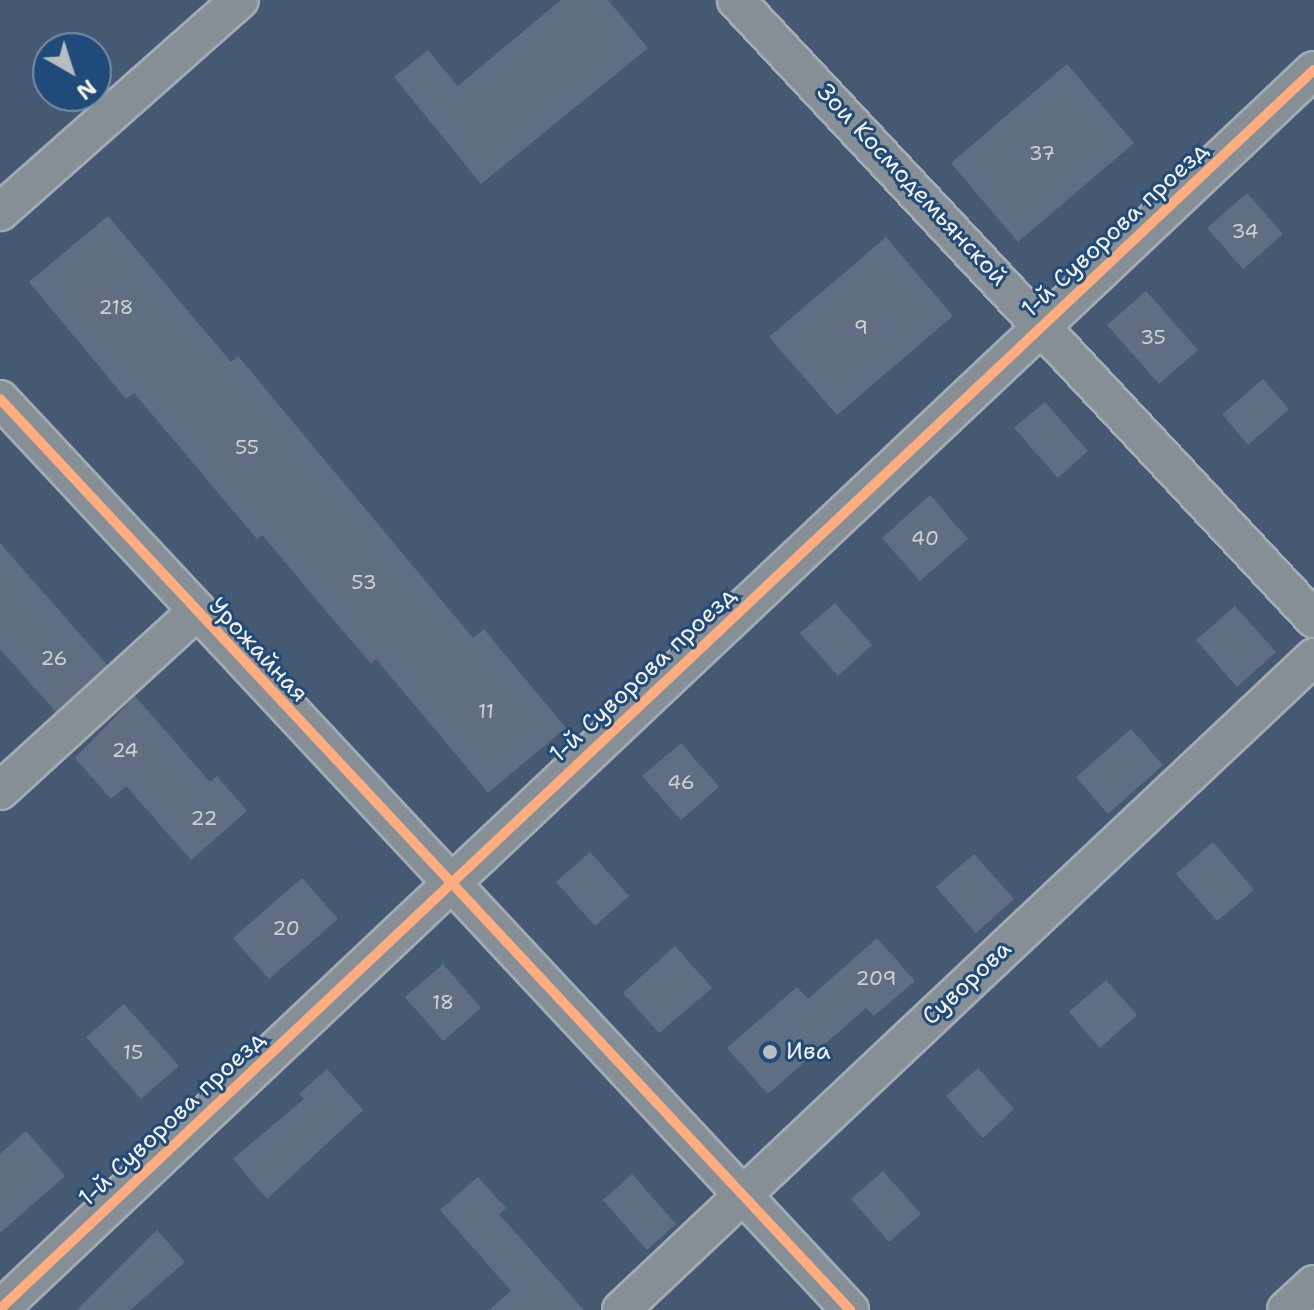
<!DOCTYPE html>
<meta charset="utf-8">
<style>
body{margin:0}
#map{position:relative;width:1314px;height:1310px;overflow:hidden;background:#455973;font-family:"Shantell Sans",sans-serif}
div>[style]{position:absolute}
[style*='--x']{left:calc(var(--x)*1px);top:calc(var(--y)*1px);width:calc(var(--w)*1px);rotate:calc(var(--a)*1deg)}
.building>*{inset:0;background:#606e84}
.roads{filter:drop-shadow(2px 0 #a3acb6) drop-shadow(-2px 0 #a3acb6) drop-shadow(0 2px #a3acb6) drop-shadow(0 -2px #a3acb6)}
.street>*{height:36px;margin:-18px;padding:0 18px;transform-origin:18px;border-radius:18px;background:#878f96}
.cycleway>*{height:10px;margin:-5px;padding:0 5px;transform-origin:5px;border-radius:5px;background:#ffac80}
.dots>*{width:22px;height:22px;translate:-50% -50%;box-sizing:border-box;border:4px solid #1f4a7a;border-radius:50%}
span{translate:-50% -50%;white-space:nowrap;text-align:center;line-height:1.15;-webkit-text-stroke:6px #1f4a7a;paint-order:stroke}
.number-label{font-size:20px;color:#cfd0cf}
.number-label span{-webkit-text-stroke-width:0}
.street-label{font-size:24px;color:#f4f1e8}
.poi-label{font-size:24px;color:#f4f1e8}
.left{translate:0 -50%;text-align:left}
.north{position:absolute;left:32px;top:32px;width:80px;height:80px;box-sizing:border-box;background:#1f4a7a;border:2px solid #748da6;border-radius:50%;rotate:141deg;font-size:22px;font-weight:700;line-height:32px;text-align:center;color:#f4f1e8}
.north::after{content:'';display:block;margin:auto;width:28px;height:36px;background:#b7bcbf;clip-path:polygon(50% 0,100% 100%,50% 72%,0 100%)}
</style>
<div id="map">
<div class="building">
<div style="clip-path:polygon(561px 0,608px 0,648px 48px,481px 184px,394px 77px,428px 50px,458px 86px)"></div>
<div style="clip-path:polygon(1067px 64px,1134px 143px,1018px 242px,951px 163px)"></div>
<div style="clip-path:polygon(1247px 193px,1283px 234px,1243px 269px,1207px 228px)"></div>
<div style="clip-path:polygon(108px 216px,231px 362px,238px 356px,473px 638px,484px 629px,566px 728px,488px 793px,376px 659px,371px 664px,262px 535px,257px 539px,134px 393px,126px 399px,29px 282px)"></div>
<div style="clip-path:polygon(886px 237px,953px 316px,837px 415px,769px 337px)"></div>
<div style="clip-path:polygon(1146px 291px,1198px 350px,1159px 384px,1107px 325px)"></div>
<div style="clip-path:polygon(1263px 379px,1289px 409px,1248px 445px,1222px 414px)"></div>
<div style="clip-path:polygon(1045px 402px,1088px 451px,1058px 478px,1014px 428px)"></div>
<div style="clip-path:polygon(930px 495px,968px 539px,920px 581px,882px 538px)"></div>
<div style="clip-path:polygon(0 543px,107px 665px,56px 712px,0 649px)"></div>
<div style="clip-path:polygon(835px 603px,872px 645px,838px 676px,800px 633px)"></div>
<div style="clip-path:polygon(1235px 606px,1276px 652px,1237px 687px,1196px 640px)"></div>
<div style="clip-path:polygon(135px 696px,210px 782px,217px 776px,247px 811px,191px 860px,126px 786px,111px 799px,75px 758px)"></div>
<div style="clip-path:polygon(1131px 729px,1163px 765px,1108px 814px,1076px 777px)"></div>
<div style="clip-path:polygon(681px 743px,719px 787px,681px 820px,642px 776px)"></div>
<div style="clip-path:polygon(1213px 842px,1254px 890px,1217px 921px,1176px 874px)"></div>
<div style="clip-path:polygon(590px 852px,629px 896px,595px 926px,556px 882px)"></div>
<div style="clip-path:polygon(974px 854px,1014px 899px,976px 933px,936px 887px)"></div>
<div style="clip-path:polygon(302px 878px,338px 919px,269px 979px,233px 938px)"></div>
<div style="clip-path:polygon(877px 938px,915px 981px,874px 1016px,866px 1008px,768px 1094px,727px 1048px,797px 987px,808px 999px)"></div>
<div style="clip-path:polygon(675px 946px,712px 988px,659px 1033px,623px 993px)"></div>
<div style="clip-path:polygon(443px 964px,481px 1008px,443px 1041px,405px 997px)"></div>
<div style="clip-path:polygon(1106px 980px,1137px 1015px,1100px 1048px,1069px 1012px)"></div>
<div style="clip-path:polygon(124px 1004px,179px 1066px,141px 1099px,86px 1037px)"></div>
<div style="clip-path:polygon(978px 1068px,1014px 1109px,983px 1138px,946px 1096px)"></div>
<div style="clip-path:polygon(327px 1069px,363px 1110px,267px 1199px,233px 1159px,304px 1099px,299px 1094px)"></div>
<div style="clip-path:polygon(26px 1131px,65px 1176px,0 1233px,0 1154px)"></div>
<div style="clip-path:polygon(883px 1171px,921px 1214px,889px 1242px,851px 1199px)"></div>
<div style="clip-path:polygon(632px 1174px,676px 1224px,647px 1250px,603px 1200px)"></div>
<div style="clip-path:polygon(478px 1177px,506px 1208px,499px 1214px,584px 1310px,489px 1310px,511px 1291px,440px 1210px)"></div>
<div style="clip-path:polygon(157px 1230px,185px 1262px,130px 1310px,77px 1310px)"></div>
</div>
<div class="roads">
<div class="street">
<div style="--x:736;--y:0;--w:847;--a:46.96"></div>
<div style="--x:0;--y:212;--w:320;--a:-41.5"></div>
<div style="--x:0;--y:399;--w:1246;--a:46.98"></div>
<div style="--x:0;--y:791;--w:265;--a:-42.4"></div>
<div style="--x:0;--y:1309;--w:1806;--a:-43.32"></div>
<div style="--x:621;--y:1310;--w:952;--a:-43.3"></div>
<div style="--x:1286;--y:1310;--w:38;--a:-43"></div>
</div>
</div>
<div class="cycleway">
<div style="--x:0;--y:399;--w:1246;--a:46.98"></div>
<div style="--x:0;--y:1309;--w:1806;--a:-43.32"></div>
</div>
<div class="dots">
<div style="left:770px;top:1052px;background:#b7bcbf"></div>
</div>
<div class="number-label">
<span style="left:1042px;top:153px">37</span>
<span style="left:1245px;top:231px">34</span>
<span style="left:116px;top:307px">218</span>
<span style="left:861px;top:327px">9</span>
<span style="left:1153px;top:337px">35</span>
<span style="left:247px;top:447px">55</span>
<span style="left:925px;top:538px">40</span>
<span style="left:364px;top:582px">53</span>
<span style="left:54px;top:658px">26</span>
<span style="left:486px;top:711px">11</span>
<span style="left:125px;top:750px">24</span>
<span style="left:681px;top:782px">46</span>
<span style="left:204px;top:818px">22</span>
<span style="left:286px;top:928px">20</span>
<span style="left:876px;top:978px">209</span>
<span style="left:443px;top:1002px">18</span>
<span style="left:133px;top:1052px">15</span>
</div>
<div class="street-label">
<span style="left:912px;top:185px;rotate:47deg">Зои Космодемьянской</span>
<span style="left:1115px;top:230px;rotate:-43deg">1-й Суворова проезд</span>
<span style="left:258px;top:650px;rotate:47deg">Урожайная</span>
<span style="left:643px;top:675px;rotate:-43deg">1-й Суворова проезд</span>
<span style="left:967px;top:983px;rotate:-43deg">Суворова</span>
<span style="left:172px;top:1119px;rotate:-43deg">1-й Суворова проезд</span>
</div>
<div class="poi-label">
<span class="left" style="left:786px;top:1052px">Ива</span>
</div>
<div class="north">N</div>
</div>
